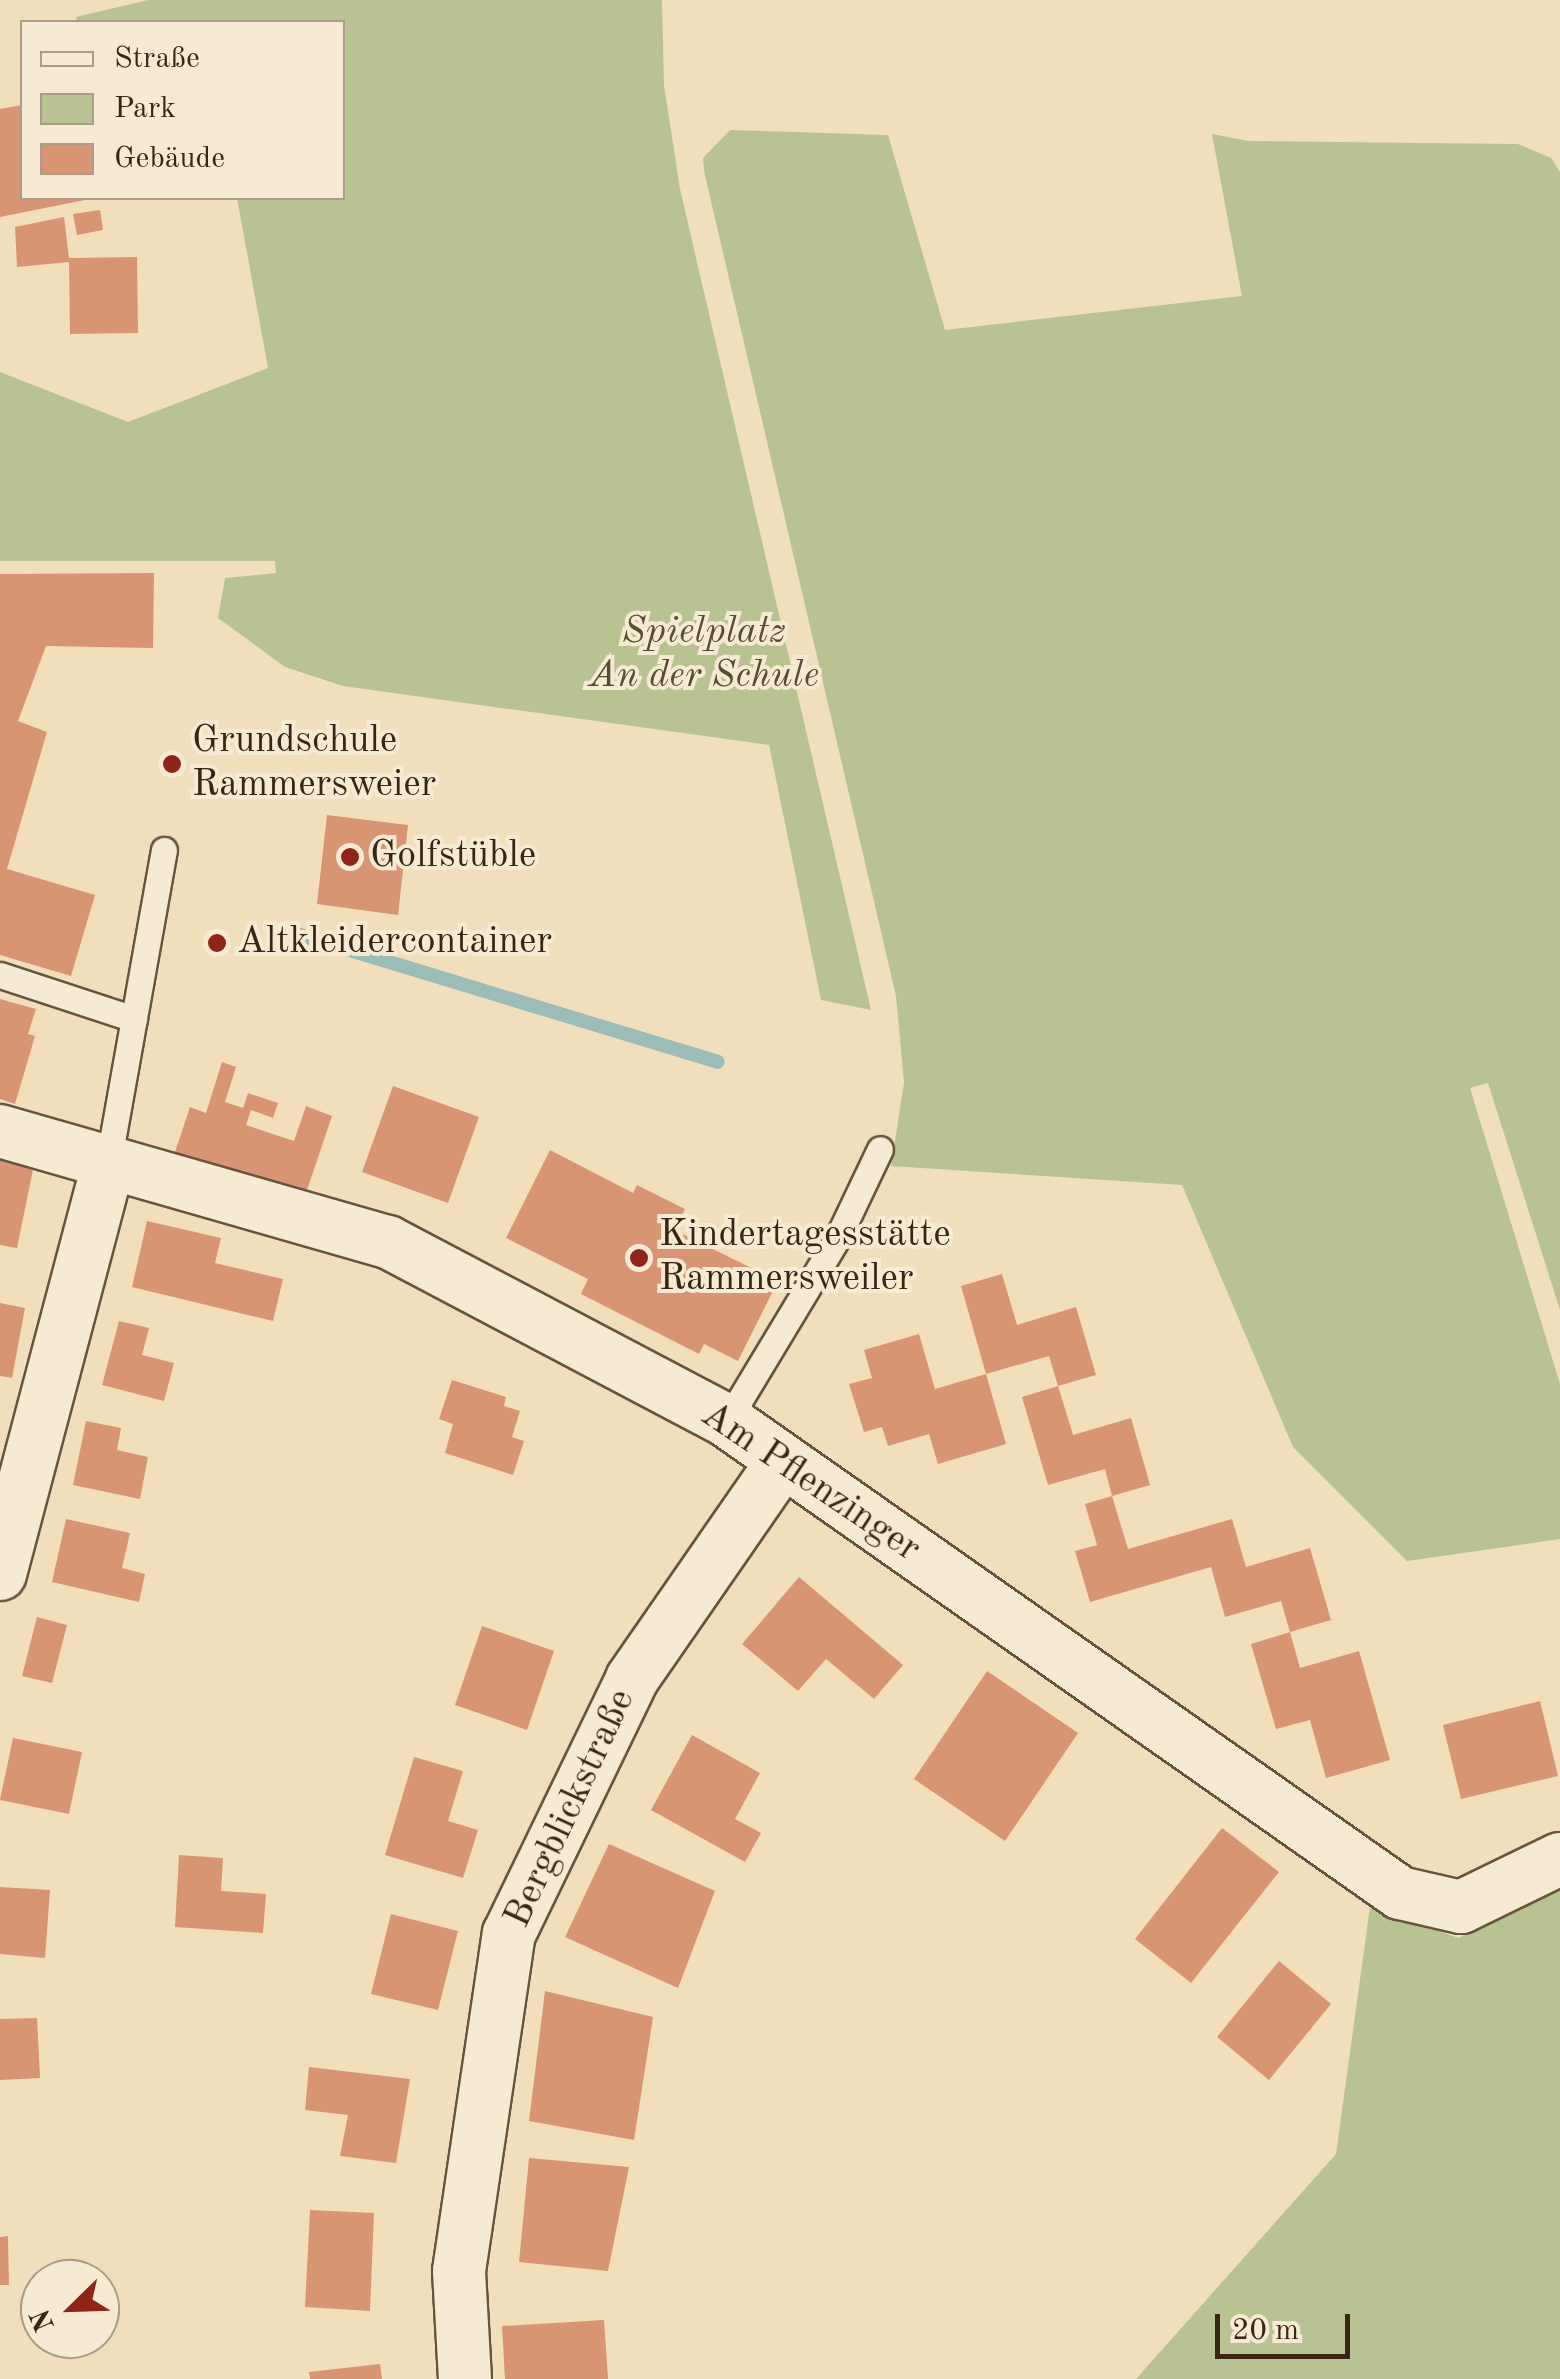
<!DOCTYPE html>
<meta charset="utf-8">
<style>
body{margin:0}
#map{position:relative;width:1560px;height:2379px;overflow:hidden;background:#f1dfbb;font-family:"Old Standard TT",serif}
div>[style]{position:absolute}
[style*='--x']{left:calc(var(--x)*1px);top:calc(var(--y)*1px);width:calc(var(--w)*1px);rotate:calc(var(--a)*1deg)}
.green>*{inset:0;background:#b9c291}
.stream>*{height:14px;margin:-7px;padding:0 7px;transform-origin:7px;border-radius:7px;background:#9cbcb7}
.building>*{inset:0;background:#d89573}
.roads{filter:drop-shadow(2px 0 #66543c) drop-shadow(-2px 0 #66543c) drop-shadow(0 2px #66543c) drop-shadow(0 -2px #66543c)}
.service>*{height:25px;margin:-12.5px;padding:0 12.5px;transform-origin:12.5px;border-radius:12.5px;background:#f6ead3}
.minor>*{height:52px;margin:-26px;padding:0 26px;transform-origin:26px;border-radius:26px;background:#f6ead3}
.dots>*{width:28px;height:28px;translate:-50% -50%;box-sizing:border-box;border:5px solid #f6ead3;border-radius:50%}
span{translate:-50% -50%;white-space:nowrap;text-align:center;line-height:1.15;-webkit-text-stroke:8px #f6ead3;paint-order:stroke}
.park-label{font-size:38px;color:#584d32;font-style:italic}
.poi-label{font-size:38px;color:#382612}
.left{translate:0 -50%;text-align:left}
.street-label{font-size:38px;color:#382612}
.legend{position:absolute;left:20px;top:20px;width:325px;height:180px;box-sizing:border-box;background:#f6ead3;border:2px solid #aa9c86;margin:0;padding:12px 18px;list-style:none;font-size:30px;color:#382612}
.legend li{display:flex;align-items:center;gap:20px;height:50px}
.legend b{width:50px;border:2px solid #aa9c86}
.north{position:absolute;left:20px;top:2259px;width:100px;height:100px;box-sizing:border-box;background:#f6ead3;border:2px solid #aa9c86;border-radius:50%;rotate:247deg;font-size:28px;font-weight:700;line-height:40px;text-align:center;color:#382612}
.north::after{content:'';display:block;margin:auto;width:35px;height:45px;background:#8f2418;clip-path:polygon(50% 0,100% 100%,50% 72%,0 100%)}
.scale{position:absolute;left:1215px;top:2314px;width:135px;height:45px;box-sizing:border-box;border:5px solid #382612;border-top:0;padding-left:12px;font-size:30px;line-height:35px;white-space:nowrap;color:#382612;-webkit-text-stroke:8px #f6ead3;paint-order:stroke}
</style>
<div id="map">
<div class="green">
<div style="clip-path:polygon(148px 0,662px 0,664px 85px,680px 189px,871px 1010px,821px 1000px,769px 745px,343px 686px,285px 667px,218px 618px,225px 578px,276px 573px,275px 561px,0 561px,0 372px,128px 422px,268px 368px,237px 198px,342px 198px,342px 22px,77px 22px,76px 17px)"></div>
<div style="clip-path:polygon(730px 130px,888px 135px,945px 330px,1242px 296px,1212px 134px,1248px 141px,1518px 144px,1551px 158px,1560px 172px,1560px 1310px,1488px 1083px,1470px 1088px,1560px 1384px,1560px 1539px,1407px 1561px,1293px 1447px,1182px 1185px,891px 1166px,904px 1083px,896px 996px,704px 171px,703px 158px)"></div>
<div style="clip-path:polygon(1560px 1870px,1560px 2379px,1136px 2379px,1336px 2154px,1370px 1907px,1459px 1938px)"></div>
</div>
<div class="stream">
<div style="--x:287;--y:931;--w:450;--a:16.9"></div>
</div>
<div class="building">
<div style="clip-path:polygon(22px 105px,22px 198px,90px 199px,0 217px,0 109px)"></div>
<div style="clip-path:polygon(100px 210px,103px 230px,77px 235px,73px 214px)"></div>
<div style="clip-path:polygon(64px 217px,69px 258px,137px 257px,138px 333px,70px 334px,69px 262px,17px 267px,15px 227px)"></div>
<div style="clip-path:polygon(154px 573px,153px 648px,46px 646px,18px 721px,47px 732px,7px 869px,95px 895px,71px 976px,0 955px,0 574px)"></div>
<div style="clip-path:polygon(327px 815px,408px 825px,398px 915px,317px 904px)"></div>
<div style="clip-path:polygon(0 999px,36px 1009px,28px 1034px,35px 1036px,15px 1104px,0 1099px)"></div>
<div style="clip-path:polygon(222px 1062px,236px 1067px,225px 1102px,243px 1108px,248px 1093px,278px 1103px,273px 1118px,251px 1110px,246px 1125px,294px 1141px,306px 1106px,332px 1116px,302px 1205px,172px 1161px,190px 1107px,206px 1113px)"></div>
<div style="clip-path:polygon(393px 1086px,479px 1117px,448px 1203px,362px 1172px)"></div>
<div style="clip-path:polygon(550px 1150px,633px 1193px,637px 1185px,685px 1209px,674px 1230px,778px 1281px,738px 1361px,704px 1344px,699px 1354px,581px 1294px,588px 1279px,506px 1238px)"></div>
<div style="clip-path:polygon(0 1155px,35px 1160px,17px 1248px,0 1245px)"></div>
<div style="clip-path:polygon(147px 1221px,221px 1238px,215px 1263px,283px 1279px,273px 1321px,132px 1287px)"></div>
<div style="clip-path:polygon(1002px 1274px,1017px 1325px,1076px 1307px,1096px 1375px,1058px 1386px,1049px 1356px,986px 1374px,961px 1286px)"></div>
<div style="clip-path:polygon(0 1303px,25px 1308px,12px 1378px,0 1376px)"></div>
<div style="clip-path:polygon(119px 1321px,149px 1328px,142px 1355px,174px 1363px,164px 1401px,102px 1385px)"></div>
<div style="clip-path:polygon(919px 1334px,935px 1389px,986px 1374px,1006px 1444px,938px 1464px,929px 1434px,888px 1446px,882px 1427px,864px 1432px,849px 1384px,872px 1378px,864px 1350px)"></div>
<div style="clip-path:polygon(452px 1380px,506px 1397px,504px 1406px,520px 1411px,512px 1437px,524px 1441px,513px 1475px,445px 1453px,453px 1424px,439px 1419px)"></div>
<div style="clip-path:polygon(1058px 1386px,1073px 1435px,1131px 1418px,1150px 1485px,1112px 1496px,1105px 1469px,1048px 1485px,1022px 1397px)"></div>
<div style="clip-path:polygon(86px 1421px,121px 1428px,117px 1450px,148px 1457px,140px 1499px,73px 1485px)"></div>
<div style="clip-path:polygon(1112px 1496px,1128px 1549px,1232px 1519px,1246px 1567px,1310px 1548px,1331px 1620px,1290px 1632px,1281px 1601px,1225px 1617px,1211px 1567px,1090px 1602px,1075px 1551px,1097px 1545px,1085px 1504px)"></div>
<div style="clip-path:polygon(66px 1519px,130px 1533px,122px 1568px,145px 1574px,139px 1602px,52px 1582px)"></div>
<div style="clip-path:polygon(799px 1577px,903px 1665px,874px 1699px,826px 1659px,798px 1691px,742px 1644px)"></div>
<div style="clip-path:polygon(37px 1617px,67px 1625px,52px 1683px,22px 1676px)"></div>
<div style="clip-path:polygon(482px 1626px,554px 1651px,527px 1730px,455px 1705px)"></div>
<div style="clip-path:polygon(1290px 1632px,1300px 1668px,1359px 1651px,1390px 1760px,1326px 1778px,1310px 1720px,1276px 1729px,1251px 1644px)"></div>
<div style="clip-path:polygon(987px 1671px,1078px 1733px,1005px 1841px,914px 1779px)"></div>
<div style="clip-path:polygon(1540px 1701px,1558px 1776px,1461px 1799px,1443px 1725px)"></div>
<div style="clip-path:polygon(692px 1735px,760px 1773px,735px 1819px,761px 1833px,745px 1862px,651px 1810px)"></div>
<div style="clip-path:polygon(13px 1738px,82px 1752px,69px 1814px,0 1800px)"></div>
<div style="clip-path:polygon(414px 1757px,463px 1771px,448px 1821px,478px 1830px,463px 1878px,385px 1855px)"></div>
<div style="clip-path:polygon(1222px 1828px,1279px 1872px,1191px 1983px,1135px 1939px)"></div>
<div style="clip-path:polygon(609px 1844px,715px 1891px,678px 1988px,565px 1937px)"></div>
<div style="clip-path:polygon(179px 1855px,223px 1858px,221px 1891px,266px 1894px,263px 1933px,175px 1927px)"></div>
<div style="clip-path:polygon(0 1887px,50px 1890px,45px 1958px,0 1954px)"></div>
<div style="clip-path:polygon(391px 1914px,458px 1931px,438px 2010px,371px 1994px)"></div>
<div style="clip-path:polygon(1279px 1961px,1331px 2004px,1269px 2080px,1217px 2037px)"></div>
<div style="clip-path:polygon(545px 1991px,653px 2017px,634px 2140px,529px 2121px)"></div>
<div style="clip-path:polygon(37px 2018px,40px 2078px,0 2080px,0 2019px)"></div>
<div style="clip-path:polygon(309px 2067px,410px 2079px,396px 2163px,340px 2156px,348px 2115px,305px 2110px)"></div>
<div style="clip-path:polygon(529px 2158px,629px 2167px,608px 2271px,519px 2262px)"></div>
<div style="clip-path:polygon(310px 2210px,374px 2213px,370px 2311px,305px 2307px)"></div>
<div style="clip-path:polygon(8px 2236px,9px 2285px,0 2285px,0 2237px)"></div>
<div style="clip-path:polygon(604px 2320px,608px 2379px,505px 2379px,502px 2326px)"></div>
<div style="clip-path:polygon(380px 2364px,382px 2379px,310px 2379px,309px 2372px)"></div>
</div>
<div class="roads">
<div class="service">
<div style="--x:0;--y:975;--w:141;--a:18.2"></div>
<div style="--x:108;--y:1164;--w:319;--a:-79.9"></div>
<div style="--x:727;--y:1421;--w:217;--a:-58.9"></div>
<div style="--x:839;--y:1235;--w:95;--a:-64.5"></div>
</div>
<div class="minor">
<div style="--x:0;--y:1131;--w:404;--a:16"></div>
<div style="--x:388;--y:1242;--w:383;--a:27.8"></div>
<div style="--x:727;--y:1421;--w:822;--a:35.04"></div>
<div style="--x:1400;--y:1893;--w:63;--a:12.9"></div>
<div style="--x:1461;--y:1907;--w:110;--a:-25.9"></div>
<div style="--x:0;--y:1574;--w:424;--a:-75.2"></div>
<div style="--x:465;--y:2379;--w:108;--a:-93.2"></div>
<div style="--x:459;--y:2271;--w:341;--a:-81.6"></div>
<div style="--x:509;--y:1934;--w:283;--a:-64.2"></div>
<div style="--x:632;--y:1679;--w:265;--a:-55.3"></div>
</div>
</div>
<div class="dots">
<div style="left:172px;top:764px;background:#8f2418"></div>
<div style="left:350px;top:857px;background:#8f2418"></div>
<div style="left:217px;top:943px;background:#8f2418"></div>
<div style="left:639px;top:1258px;background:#8f2418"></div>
</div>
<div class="park-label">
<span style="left:704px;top:655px">Spielplatz<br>An der Schule</span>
</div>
<div class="poi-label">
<span class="left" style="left:192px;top:764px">Grundschule<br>Rammersweier</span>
<span class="left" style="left:370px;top:857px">Golfstüble</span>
<span class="left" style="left:237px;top:943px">Altkleidercontainer</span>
<span class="left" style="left:659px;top:1258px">Kindertagesstätte<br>Rammersweiler</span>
</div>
<div class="street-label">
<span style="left:810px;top:1483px;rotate:34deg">Am Pflenzinger</span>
<span style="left:571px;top:1809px;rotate:-65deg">Bergblickstraße</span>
</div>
<ul class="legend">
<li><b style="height:12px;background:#f6ead3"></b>Straße</li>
<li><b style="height:28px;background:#b9c291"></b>Park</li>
<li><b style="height:28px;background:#d89573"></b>Gebäude</li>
</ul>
<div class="north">N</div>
<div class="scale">20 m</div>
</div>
